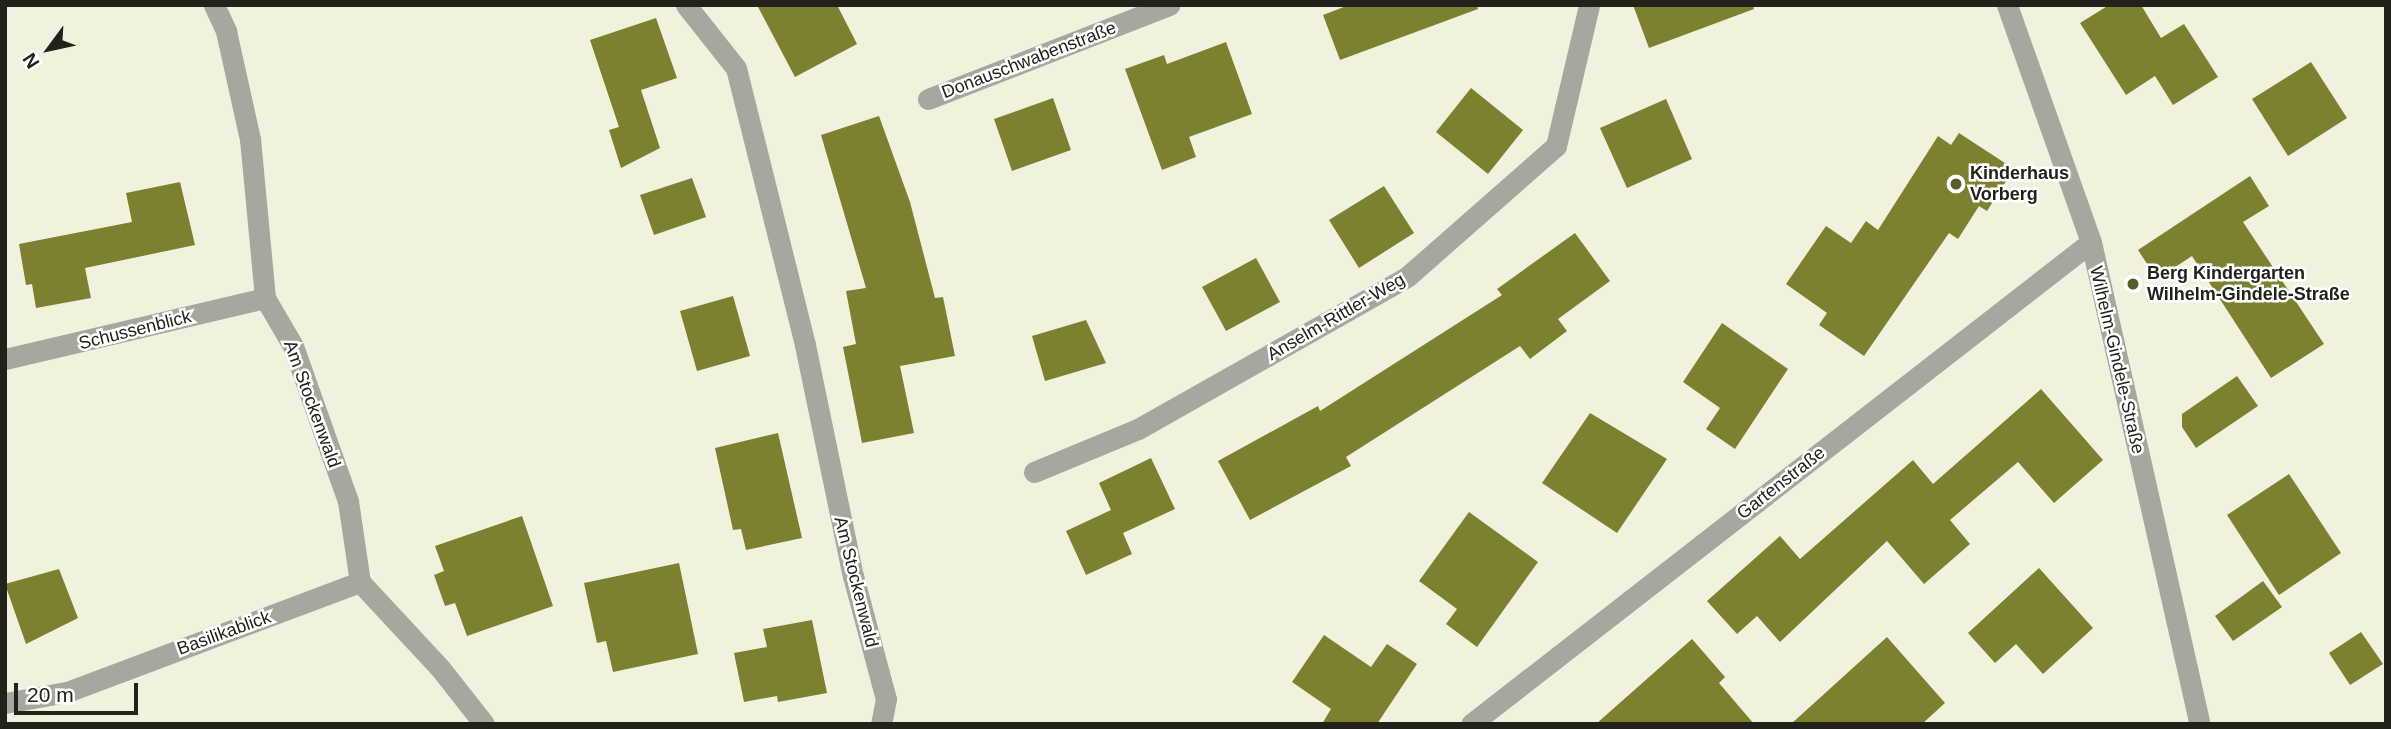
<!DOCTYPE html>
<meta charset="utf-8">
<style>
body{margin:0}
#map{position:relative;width:2391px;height:729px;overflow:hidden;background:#f0f2dd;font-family:Arial,sans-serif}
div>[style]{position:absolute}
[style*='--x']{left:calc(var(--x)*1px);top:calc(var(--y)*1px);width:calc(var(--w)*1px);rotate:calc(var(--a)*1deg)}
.building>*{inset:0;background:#7c802f}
.minor>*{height:21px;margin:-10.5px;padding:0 10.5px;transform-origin:10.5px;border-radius:10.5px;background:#a7a79f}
.dots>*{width:19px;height:19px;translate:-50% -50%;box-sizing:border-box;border:4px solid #fff;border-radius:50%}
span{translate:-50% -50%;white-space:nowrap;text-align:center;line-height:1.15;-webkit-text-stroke:5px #fff;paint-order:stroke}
.street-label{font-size:18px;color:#22221b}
.poi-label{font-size:18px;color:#22221b;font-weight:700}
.left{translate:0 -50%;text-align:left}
.frame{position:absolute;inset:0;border:7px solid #22221b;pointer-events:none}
.north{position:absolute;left:14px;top:14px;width:70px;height:70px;-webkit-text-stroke:5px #fff;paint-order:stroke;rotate:237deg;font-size:19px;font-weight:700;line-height:28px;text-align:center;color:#22221b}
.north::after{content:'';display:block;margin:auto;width:24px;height:32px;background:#22221b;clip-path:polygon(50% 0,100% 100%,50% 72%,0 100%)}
.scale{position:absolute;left:14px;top:683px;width:124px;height:32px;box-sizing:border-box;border:4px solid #22221b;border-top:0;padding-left:9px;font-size:21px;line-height:24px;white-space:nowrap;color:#22221b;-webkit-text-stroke:5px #fff;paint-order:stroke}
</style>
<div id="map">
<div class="building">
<div style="clip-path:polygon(757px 5px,837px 5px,857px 44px,795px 77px)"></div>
<div style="clip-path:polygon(1349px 5px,1477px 5px,1478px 9px,1340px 60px,1323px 15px)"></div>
<div style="clip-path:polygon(1633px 5px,1753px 5px,1754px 9px,1649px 48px)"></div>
<div style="clip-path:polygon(2109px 5px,2141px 5px,2161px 38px,2184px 24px,2218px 77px,2173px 105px,2155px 76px,2126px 95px,2080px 23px)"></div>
<div style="clip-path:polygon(656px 18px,677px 78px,641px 90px,660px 148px,621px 168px,609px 130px,619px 127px,590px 40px)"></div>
<div style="clip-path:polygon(1226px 42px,1252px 114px,1189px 137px,1196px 157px,1162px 170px,1125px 69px,1164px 55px,1167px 64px)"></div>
<div style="clip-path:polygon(2311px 62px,2347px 118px,2288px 156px,2252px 99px)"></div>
<div style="clip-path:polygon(1471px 88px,1523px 130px,1488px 174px,1436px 132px)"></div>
<div style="clip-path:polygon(1053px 98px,1071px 150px,1012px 171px,994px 119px)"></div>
<div style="clip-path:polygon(1666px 99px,1692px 159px,1627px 188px,1600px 128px)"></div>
<div style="clip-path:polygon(879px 116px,910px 202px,935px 298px,943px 297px,955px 356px,900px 366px,914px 433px,862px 443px,843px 347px,856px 344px,846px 291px,866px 288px,821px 135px)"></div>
<div style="clip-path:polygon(1959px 133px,2014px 169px,1987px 211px,1979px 206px,1958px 239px,1949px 233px,1864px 356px,1819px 325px,1827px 313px,1786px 284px,1826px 226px,1851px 243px,1866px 221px,1878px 230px,1938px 136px,1951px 145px)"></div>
<div style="clip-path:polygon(2250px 176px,2269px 206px,2243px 222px,2324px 344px,2271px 378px,2192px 256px,2157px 279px,2138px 250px)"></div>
<div style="clip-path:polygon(692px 178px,706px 217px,654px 235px,640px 195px)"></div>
<div style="clip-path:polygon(180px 182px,195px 245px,85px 268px,91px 298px,36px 308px,32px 284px,26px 285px,19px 244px,132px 222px,126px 193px)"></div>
<div style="clip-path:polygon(1384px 186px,1414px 233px,1359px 268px,1329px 220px)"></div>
<div style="clip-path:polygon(1575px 233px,1610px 281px,1558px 319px,1567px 331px,1530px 359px,1520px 346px,1346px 457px,1351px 466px,1250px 520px,1218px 461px,1318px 406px,1320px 411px,1502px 295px,1497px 289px)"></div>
<div style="clip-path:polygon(1256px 258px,1280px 302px,1226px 331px,1202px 287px)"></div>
<div style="clip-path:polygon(733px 296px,750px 356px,697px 371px,680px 311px)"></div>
<div style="clip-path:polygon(1086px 320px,1106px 363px,1045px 381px,1032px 336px)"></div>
<div style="clip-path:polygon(1722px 323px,1788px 369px,1735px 449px,1706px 429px,1720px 408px,1683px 382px)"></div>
<div style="clip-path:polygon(2237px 376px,2258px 406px,2196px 448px,2182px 427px,2182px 414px)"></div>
<div style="clip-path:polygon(2041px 389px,2103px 460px,2054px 503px,2018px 462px,1950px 520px,1970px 544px,1924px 584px,1887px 541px,1780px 642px,1757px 616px,1737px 634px,1707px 601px,1780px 536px,1800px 559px,1913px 460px,1933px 484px)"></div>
<div style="clip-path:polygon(1590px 413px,1667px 459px,1617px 533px,1542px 483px)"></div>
<div style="clip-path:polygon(778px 433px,802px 538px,746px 550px,741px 529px,733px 530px,715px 448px)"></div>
<div style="clip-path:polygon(1151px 458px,1175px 509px,1123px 533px,1132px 554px,1086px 575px,1066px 531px,1111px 510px,1099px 483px)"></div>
<div style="clip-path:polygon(2289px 474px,2341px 553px,2279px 595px,2227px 515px)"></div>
<div style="clip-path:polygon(1469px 512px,1538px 562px,1477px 647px,1446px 624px,1457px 609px,1419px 581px)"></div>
<div style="clip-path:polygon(522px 516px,553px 606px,467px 636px,455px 603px,445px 606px,434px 575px,444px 571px,435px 546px)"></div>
<div style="clip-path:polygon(679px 563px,698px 654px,613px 672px,606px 641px,597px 643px,584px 583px)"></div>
<div style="clip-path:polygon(2039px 568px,2093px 628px,2043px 674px,2016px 644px,1995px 663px,1968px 633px)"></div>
<div style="clip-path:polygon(59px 569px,78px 618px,26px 644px,5px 584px)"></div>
<div style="clip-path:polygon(2263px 581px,2282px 607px,2233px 641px,2215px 616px)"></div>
<div style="clip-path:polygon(812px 620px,827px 693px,778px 702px,777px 696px,744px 702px,734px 653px,767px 647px,763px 629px)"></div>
<div style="clip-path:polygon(2361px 632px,2383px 664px,2350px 685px,2329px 653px)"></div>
<div style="clip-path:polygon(1324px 635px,1371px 667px,1387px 644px,1417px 664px,1377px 724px,1322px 724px,1331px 709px,1292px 682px)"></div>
<div style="clip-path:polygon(1887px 637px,1945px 703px,1922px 724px,1791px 724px)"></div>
<div style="clip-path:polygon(1692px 639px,1725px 677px,1719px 683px,1754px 724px,1596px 724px)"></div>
</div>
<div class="minor">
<div style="--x:214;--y:5;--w:29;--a:65"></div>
<div style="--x:226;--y:31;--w:111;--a:77.5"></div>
<div style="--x:250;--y:139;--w:160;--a:84.6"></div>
<div style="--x:265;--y:298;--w:56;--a:59.7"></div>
<div style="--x:293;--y:346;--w:164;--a:70.5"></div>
<div style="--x:348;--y:501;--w:82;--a:81.6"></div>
<div style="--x:360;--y:582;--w:117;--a:47.1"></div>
<div style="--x:440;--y:668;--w:71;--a:51.8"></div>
<div style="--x:686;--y:5;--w:80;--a:51.6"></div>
<div style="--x:736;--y:68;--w:285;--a:76"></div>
<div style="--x:805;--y:345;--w:236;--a:78.3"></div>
<div style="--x:853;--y:576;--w:127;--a:75"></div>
<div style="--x:886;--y:699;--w:25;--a:101"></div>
<div style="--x:2007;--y:5;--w:251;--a:70.5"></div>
<div style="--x:2091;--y:242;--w:494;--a:77.3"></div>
<div style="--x:928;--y:99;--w:259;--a:-21.3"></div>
<div style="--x:5;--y:359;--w:267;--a:-13.2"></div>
<div style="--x:1034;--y:472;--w:113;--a:-22.5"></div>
<div style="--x:1138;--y:429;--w:310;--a:-29.5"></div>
<div style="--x:1408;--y:276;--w:197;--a:-41.3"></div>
<div style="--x:1556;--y:146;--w:145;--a:-76.8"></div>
<div style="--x:5;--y:703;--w:63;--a:-10.1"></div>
<div style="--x:67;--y:692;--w:313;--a:-20.6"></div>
<div style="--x:1471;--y:724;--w:785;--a:-37.86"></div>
</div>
<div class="dots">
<div style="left:1956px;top:184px;background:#5a5d2a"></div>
<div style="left:2133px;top:284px;background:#5a5d2a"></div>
</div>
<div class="street-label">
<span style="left:1029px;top:60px;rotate:-21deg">Donauschwabenstraße</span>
<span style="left:1336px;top:317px;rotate:-30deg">Anselm-Rittler-Weg</span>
<span style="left:135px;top:330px;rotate:-14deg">Schussenblick</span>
<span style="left:2117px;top:360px;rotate:77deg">Wilhelm-Gindele-Straße</span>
<span style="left:312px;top:404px;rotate:70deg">Am Stockenwald</span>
<span style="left:1781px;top:483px;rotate:-38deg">Gartenstraße</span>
<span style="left:856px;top:582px;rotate:76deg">Am Stockenwald</span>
<span style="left:224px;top:633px;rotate:-20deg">Basilikablick</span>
</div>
<div class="poi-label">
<span class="left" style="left:1970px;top:184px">Kinderhaus<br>Vorberg</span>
<span class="left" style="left:2147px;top:284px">Berg Kindergarten<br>Wilhelm-Gindele-Straße</span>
</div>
<div class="frame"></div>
<div class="north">N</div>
<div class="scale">20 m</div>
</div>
